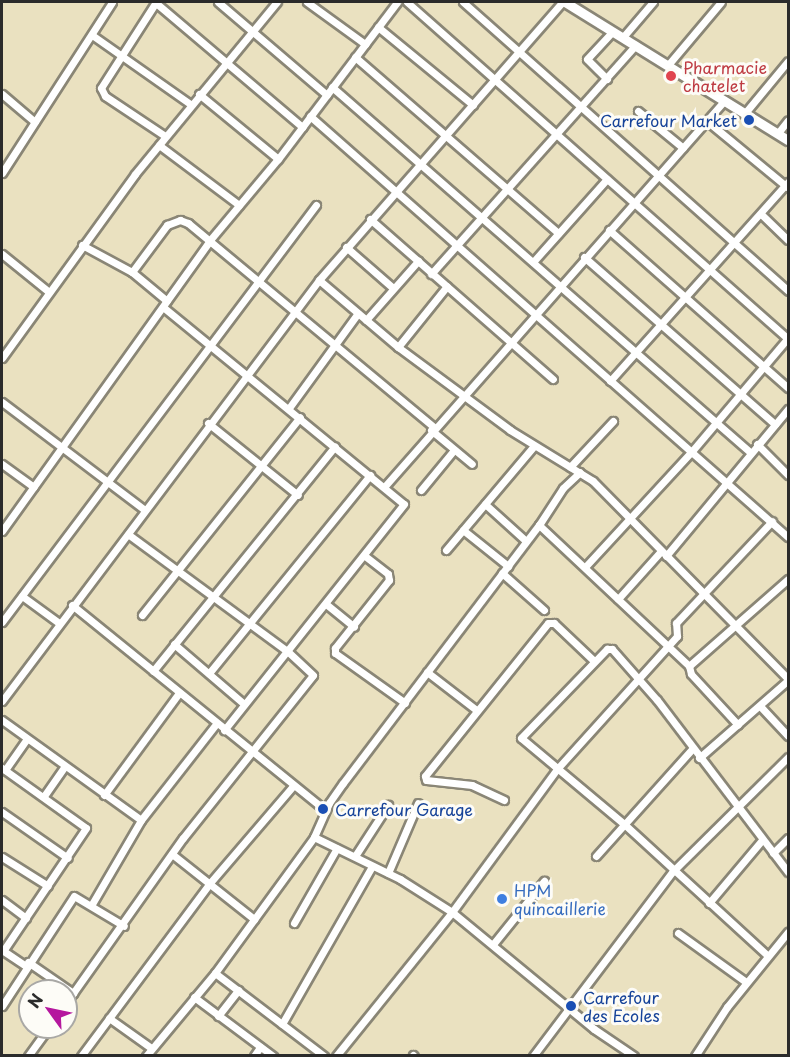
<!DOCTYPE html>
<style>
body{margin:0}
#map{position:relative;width:790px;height:1057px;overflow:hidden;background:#eae1c0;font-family:"Playpen Sans",sans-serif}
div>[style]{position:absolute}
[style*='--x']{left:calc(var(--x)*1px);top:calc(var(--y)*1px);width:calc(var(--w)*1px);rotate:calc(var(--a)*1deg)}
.roads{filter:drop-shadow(2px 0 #8a8676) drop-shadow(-2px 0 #8a8676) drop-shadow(0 2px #8a8676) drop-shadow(0 -2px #8a8676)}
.street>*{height:7px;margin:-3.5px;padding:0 3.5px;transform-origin:3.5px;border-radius:3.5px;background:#fff}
.secondary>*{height:9px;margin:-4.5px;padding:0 4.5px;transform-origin:4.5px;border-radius:4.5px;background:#fff}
.dots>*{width:16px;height:16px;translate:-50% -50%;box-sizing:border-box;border:3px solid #fdfcf7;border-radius:50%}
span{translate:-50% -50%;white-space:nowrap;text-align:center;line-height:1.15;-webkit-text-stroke:6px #fdfcf7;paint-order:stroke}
.health-label{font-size:16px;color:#be3a42}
.left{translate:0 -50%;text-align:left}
.transit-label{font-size:16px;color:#164399}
.right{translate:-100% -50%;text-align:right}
.shop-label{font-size:16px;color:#366cbe}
.frame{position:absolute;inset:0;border:3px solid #2b2b2b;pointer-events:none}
.north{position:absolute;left:18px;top:979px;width:60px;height:60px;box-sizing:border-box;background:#fdfcf7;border:2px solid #a9a8a5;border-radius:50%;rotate:303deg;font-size:16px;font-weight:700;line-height:24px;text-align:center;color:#2b2b2b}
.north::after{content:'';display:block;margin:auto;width:21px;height:27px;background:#b5179e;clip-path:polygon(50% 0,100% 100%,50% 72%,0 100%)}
</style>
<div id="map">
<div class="roads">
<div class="street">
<div style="--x:156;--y:2;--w:102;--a:122.6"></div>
<div style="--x:101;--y:88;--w:9;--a:63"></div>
<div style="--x:105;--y:96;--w:72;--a:33.7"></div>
<div style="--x:218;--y:2;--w:143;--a:40.5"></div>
<div style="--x:307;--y:2;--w:72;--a:35.9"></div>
<div style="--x:407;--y:2;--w:509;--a:41.49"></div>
<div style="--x:463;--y:2;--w:435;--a:41.6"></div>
<div style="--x:156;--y:3;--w:192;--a:40.3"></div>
<div style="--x:378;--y:27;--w:123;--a:39.4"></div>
<div style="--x:92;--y:35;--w:120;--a:35.1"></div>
<div style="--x:623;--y:37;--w:46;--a:-49.4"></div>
<div style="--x:355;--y:57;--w:269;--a:40.9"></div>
<div style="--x:668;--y:65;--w:82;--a:-49.9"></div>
<div style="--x:607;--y:79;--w:28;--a:-135"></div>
<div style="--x:587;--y:59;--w:38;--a:-47"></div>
<div style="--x:332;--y:87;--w:555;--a:41.13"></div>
<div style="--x:2;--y:94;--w:43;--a:40.3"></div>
<div style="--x:199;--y:94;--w:102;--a:39.4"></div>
<div style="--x:638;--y:111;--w:58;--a:39.4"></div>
<div style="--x:745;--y:113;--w:67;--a:-50.4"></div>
<div style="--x:310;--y:116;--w:637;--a:41.37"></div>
<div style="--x:707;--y:121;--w:104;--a:39.5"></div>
<div style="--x:778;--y:133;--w:16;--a:-52"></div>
<div style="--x:159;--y:145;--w:100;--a:36.9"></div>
<div style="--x:2;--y:173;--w:203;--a:-57.2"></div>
<div style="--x:761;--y:214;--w:37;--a:44"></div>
<div style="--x:370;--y:219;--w:243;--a:41.2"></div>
<div style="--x:609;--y:230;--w:239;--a:41.4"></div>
<div style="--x:82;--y:245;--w:57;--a:28.4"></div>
<div style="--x:132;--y:272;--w:45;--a:39.6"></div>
<div style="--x:346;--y:247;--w:62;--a:41.1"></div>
<div style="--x:2;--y:254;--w:60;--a:39"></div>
<div style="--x:584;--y:257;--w:254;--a:41.2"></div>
<div style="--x:533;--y:262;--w:111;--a:-48.3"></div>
<div style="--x:132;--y:272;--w:59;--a:-53.3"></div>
<div style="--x:167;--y:225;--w:14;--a:-21"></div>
<div style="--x:180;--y:220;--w:9;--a:21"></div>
<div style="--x:188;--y:223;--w:320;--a:39.7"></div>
<div style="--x:431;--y:274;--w:307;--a:-48.2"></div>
<div style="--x:319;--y:280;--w:104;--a:40.3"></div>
<div style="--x:398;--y:347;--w:139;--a:36.5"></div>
<div style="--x:510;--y:430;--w:97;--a:31.6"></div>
<div style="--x:593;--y:481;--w:278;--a:45.4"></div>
<div style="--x:163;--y:307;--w:311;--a:39.3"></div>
<div style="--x:404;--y:504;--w:289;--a:128.5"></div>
<div style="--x:366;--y:320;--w:79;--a:-48.6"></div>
<div style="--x:398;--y:347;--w:78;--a:-51.2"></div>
<div style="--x:2;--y:358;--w:227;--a:-54.1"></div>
<div style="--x:135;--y:174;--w:223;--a:-50.5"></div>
<div style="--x:610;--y:381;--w:267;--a:-48.2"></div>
<div style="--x:2;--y:402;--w:179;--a:37.1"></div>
<div style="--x:289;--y:408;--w:117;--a:-54"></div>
<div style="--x:208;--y:423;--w:115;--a:38.7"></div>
<div style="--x:431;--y:430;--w:53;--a:39.7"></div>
<div style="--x:757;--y:444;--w:44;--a:45"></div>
<div style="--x:2;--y:464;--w:39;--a:36"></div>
<div style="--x:570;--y:467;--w:63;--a:-46.9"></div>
<div style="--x:385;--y:486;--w:514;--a:-48.63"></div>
<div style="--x:421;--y:490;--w:52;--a:-50.5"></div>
<div style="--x:485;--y:504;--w:55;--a:42.1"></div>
<div style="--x:539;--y:525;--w:206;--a:43.2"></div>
<div style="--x:689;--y:666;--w:132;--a:-41.3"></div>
<div style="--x:463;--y:530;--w:58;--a:38.7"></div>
<div style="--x:2;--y:531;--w:358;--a:-54.4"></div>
<div style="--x:210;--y:240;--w:106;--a:-50"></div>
<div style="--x:278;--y:159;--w:197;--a:-52.8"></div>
<div style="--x:446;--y:550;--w:136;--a:-49.8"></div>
<div style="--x:365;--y:556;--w:29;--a:38"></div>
<div style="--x:388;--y:574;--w:6;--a:81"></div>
<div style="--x:389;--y:580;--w:87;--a:128.5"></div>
<div style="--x:335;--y:648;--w:5;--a:90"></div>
<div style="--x:335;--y:653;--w:86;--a:35.5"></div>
<div style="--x:666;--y:556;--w:191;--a:-50.3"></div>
<div style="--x:585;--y:567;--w:158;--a:-47.3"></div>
<div style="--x:692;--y:451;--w:148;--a:-49.7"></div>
<div style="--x:502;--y:573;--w:56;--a:41.4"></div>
<div style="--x:22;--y:596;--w:46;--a:36.1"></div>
<div style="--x:618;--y:599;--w:64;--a:-48.1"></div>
<div style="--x:326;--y:604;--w:36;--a:39"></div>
<div style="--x:72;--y:605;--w:326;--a:39"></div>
<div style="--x:142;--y:615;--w:253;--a:-51.4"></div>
<div style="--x:2;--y:622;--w:522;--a:-53.02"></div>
<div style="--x:174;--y:644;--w:92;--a:40.6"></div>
<div style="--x:689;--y:666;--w:8;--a:76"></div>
<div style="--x:691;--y:674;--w:69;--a:47.3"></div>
<div style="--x:153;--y:671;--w:289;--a:-51"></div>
<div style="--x:210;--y:672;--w:254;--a:-50.9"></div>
<div style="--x:427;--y:672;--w:61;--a:37.6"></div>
<div style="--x:2;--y:701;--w:527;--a:-53.02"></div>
<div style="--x:319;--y:280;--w:369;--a:-48.8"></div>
<div style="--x:760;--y:706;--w:41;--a:47"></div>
<div style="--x:2;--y:720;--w:171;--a:35.7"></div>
<div style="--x:699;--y:758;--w:118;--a:-41.2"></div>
<div style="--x:2;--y:768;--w:103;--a:35.5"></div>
<div style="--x:86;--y:828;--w:148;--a:124"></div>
<div style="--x:5;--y:770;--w:37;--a:-55"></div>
<div style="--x:104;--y:795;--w:127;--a:-53.7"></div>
<div style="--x:44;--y:796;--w:35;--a:-55"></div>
<div style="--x:504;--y:800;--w:35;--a:-155"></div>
<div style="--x:472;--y:785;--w:46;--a:-173.8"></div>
<div style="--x:426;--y:780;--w:4;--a:-104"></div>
<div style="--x:425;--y:776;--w:196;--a:-51.2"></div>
<div style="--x:548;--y:623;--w:6;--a:0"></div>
<div style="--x:554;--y:623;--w:55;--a:43.5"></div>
<div style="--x:2;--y:812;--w:80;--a:34.9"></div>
<div style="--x:314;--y:837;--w:96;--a:26"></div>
<div style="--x:400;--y:879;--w:62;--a:32.4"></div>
<div style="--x:452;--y:912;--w:184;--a:39.5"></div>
<div style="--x:594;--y:1029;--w:48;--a:34"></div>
<div style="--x:773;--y:853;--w:21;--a:-45"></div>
<div style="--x:172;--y:854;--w:105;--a:38.4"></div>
<div style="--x:355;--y:856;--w:61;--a:-57.1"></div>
<div style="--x:596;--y:856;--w:144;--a:-48.1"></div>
<div style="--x:2;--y:857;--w:54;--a:32.2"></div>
<div style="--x:388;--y:873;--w:76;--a:-66.8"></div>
<div style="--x:2;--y:900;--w:30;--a:37"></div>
<div style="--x:709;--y:903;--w:82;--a:-49.9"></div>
<div style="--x:92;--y:904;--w:97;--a:-59.7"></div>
<div style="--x:141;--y:820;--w:122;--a:-52"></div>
<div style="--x:294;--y:923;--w:86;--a:-60.2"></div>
<div style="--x:678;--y:933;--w:84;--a:35.8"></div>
<div style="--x:494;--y:943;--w:80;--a:-51.1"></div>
<div style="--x:2;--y:950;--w:29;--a:34"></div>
<div style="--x:767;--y:955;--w:194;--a:-137.5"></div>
<div style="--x:624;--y:824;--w:134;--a:-140.1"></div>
<div style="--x:521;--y:738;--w:124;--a:-46"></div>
<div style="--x:607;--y:649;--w:5;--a:0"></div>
<div style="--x:612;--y:649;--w:68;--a:48.6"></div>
<div style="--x:657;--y:700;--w:216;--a:52.7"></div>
<div style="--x:28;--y:962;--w:55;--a:34.6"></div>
<div style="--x:215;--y:973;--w:137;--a:37.3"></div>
<div style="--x:194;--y:997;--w:99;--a:36.8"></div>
<div style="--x:66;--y:1003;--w:202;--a:-54.7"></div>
<div style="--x:183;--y:838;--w:208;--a:-51.4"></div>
<div style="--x:313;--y:675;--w:35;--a:-137"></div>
<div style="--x:287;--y:651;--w:197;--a:-143.7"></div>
<div style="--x:2;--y:1006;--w:131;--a:-56.8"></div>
<div style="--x:74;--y:896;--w:58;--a:31"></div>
<div style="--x:218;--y:1016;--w:33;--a:-52"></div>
<div style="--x:109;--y:1018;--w:52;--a:35.5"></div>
<div style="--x:282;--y:1024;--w:182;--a:-60.3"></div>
<div style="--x:413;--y:1055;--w:1;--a:45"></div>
<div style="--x:28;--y:1056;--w:36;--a:-54"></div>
<div style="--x:81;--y:1056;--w:214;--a:-53.3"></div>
<div style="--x:209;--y:884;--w:130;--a:-49.4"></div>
<div style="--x:146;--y:1056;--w:108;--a:-50.3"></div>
<div style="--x:215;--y:973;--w:168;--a:-53.9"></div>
<div style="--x:314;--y:837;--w:37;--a:-66"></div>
<div style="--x:329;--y:803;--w:24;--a:-55"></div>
<div style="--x:343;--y:783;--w:324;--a:-52.8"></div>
<div style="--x:539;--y:525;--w:44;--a:-57"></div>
<div style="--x:563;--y:488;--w:23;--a:-43"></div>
<div style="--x:254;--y:1056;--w:11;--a:-56"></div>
<div style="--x:336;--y:1056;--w:185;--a:-51.1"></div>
<div style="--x:452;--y:912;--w:177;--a:-53.7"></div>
<div style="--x:557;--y:769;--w:179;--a:-47.9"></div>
<div style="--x:677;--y:636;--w:13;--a:-94"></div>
<div style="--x:676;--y:623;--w:140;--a:-46.7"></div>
<div style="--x:533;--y:1056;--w:232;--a:-52.9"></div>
<div style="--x:673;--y:871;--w:162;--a:-44.7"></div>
<div style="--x:695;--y:1056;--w:59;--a:-56.9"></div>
<div style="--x:727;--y:1007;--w:97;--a:-50.9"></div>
</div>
<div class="secondary">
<div style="--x:565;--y:2;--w:262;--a:31.8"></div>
</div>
</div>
<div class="dots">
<div style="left:671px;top:76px;background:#e0444e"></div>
<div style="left:749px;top:120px;background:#1a4fb4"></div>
<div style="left:323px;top:809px;background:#1a4fb4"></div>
<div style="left:502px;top:899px;background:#3f7fe0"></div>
<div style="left:571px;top:1006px;background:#1a4fb4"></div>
</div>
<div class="health-label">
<span class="left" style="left:683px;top:76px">Pharmacie<br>chatelet</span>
</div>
<div class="transit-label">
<span class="right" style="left:737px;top:120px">Carrefour Market</span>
<span class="left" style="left:335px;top:809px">Carrefour Garage</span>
<span class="left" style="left:583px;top:1006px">Carrefour<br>des Ecoles</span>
</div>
<div class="shop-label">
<span class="left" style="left:514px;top:899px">HPM<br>quincaillerie</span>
</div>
<div class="frame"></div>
<div class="north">N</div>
</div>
